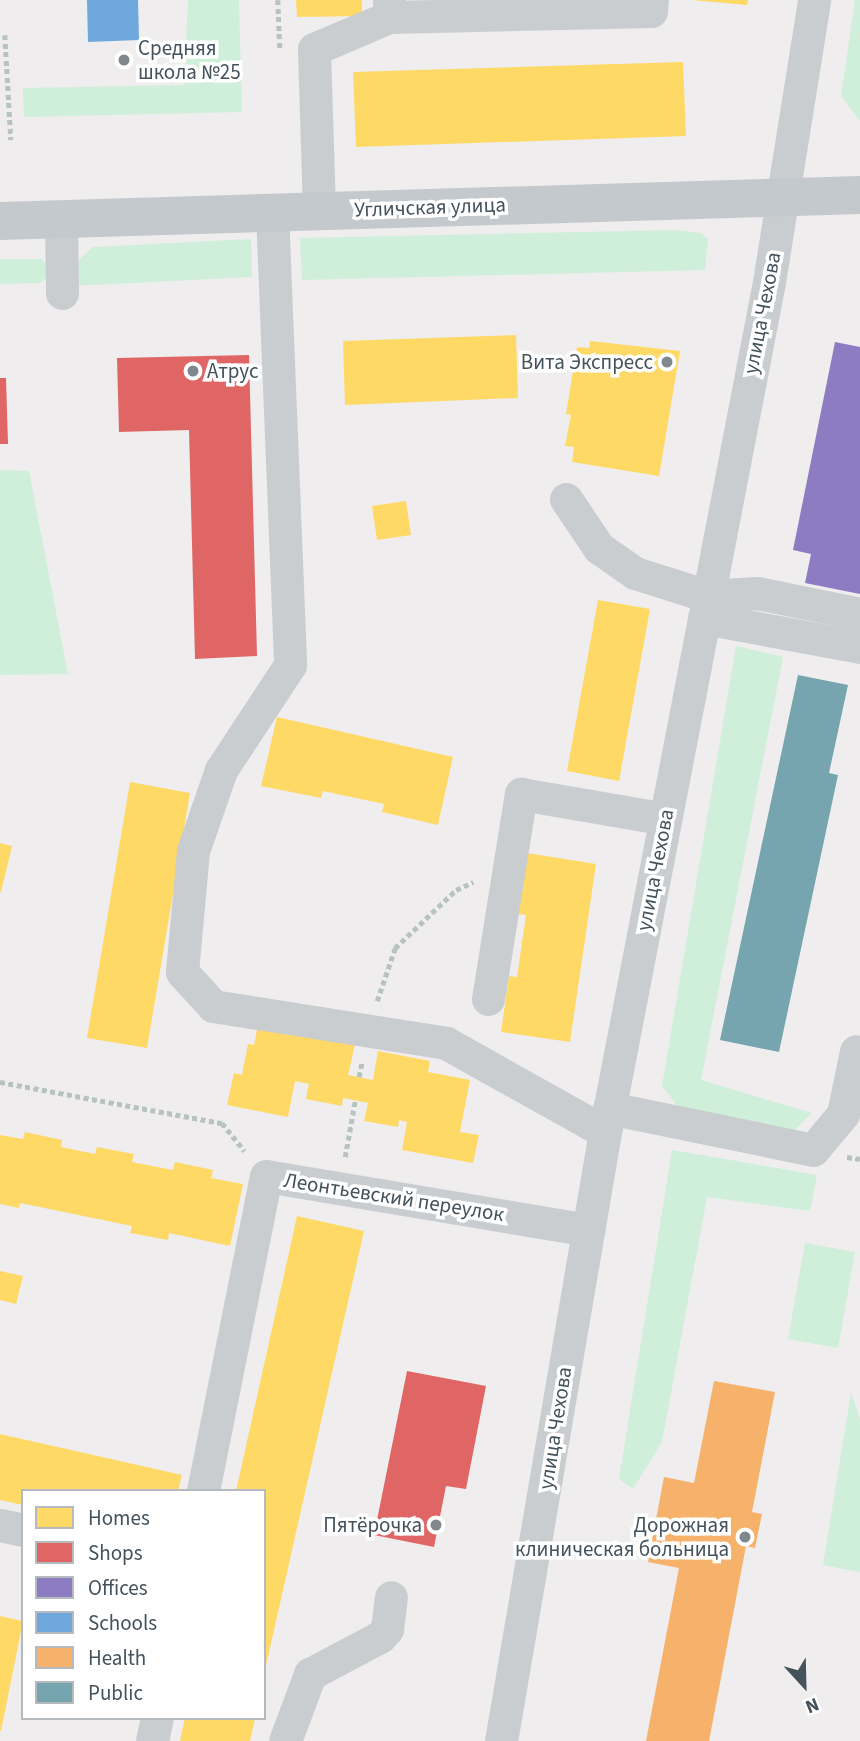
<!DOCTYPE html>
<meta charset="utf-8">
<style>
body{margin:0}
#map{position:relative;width:860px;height:1741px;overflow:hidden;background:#efedee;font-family:"Source Sans 3",sans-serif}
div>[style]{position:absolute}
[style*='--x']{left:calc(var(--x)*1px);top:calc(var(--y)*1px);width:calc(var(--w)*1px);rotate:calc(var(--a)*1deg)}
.green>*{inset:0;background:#d0efda}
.homes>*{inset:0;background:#ffd966}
.shops>*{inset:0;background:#e06666}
.offices>*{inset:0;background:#8e7cc3}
.schools>*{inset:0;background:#6fa8dc}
.health>*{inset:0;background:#f6b26b}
.public>*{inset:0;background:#76a5af}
.path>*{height:4.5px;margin-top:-2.25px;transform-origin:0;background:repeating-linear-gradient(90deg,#b6c3be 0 5px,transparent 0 8.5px)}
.minor>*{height:33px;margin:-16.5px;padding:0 16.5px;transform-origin:16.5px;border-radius:16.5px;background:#cacdcf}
.major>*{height:38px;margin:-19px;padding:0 19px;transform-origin:19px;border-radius:19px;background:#c4c9cd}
.dots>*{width:19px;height:19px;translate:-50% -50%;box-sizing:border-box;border:4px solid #fff;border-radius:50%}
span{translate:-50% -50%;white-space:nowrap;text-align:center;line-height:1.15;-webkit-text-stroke:7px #fff;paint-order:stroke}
.poi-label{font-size:21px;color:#44525b}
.left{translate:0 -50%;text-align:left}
.right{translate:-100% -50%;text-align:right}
.street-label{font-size:21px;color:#44525b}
.legend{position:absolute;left:21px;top:1489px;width:245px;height:231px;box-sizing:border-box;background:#fff;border:2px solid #b4babd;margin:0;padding:9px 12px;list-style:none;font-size:21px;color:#44525b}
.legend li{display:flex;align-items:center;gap:14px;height:35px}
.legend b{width:35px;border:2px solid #b4babd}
.north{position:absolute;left:769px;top:1650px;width:70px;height:70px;-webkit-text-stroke:5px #fff;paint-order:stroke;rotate:158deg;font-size:19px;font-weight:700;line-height:28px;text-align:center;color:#44525b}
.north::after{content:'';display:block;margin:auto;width:24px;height:32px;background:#44525b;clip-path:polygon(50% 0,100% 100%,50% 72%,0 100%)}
</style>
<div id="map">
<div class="green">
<div style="clip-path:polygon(188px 0,239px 0,242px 112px,24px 117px,23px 88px,184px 85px)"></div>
<div style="clip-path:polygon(855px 0,860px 0,860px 121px,841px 96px)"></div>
<div style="clip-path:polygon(677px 230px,700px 233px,708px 239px,705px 270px,302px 280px,300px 238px)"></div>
<div style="clip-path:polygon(251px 239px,252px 277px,72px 286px,74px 264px,93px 247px)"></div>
<div style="clip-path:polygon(0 259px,42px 259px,47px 265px,46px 278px,40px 283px,0 284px)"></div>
<div style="clip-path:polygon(0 470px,29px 471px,68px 674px,0 675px)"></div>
<div style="clip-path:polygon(736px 646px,783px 657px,701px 1080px,812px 1113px,787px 1137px,687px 1119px,662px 1086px)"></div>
<div style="clip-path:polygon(672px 1150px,817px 1175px,810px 1211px,707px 1197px,662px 1442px,633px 1489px,619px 1479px)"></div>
<div style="clip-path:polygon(805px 1243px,855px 1252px,838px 1348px,788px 1339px)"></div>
<div style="clip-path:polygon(851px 1393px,860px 1419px,860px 1572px,823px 1565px)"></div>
</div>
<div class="homes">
<div style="clip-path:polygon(296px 0,362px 0,362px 16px,297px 17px)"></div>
<div style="clip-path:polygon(692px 0,748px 0,747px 5px)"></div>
<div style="clip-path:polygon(683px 62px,686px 136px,356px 147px,353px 72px)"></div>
<div style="clip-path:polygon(516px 335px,518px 398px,345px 405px,343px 341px)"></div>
<div style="clip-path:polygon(590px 341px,680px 351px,659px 476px,572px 462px,574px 447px,565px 446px,571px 415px,566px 414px,577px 347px,589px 348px)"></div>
<div style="clip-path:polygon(406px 501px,411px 535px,377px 540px,372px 506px)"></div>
<div style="clip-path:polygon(598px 600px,650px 609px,619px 781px,567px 771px)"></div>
<div style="clip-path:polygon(277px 717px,453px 757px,438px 825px,382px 812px,384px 804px,323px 791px,321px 798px,261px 786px)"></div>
<div style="clip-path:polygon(130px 782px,190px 793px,147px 1048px,87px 1038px)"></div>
<div style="clip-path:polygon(0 843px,12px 846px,1px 892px,0 892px)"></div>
<div style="clip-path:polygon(527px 853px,596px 864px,570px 1042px,501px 1032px,509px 976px,517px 977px,526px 915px,518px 914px)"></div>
<div style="clip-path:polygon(258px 1025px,356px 1040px,348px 1075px,373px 1080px,378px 1051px,430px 1061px,428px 1072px,470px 1080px,460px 1132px,479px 1135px,473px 1163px,402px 1150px,407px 1122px,399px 1120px,398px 1127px,364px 1121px,368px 1103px,343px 1098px,342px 1106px,306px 1099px,309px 1084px,295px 1081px,288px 1117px,227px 1105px,234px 1073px,242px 1075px,248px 1044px,254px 1045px)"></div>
<div style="clip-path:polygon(25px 1132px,62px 1140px,61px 1147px,95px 1154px,97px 1147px,134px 1154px,132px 1162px,173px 1170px,175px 1162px,213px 1170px,211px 1178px,243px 1184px,230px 1246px,169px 1233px,168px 1240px,130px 1233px,132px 1226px,20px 1203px,19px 1208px,0 1204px,0 1135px,23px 1139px)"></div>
<div style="clip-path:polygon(297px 1216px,364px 1231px,265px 1670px,264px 1491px,236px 1491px)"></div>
<div style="clip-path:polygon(0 1271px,23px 1276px,16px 1304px,0 1300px)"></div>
<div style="clip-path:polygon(0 1434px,182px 1475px,178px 1491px,23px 1491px,23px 1505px,0 1500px)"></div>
<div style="clip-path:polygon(0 1616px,23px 1621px,1px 1731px,0 1731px)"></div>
<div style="clip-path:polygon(185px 1718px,255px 1718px,250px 1741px,180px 1741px)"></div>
</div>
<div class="shops">
<div style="clip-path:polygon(249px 355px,257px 656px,195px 659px,189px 430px,119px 432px,117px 358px)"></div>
<div style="clip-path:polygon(0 378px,6px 378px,8px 444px,0 444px)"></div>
<div style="clip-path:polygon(407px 1371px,486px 1386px,466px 1489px,446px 1486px,434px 1547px,374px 1535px)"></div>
</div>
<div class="offices">
<div style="clip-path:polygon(835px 342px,860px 347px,860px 594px,805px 583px,811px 554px,793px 550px)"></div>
</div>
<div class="schools">
<div style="clip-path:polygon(87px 0,138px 0,139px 40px,88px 42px)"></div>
</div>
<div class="health">
<div style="clip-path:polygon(714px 1381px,775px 1392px,752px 1512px,762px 1514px,755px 1548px,746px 1546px,709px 1741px,646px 1741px,679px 1568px,648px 1562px,664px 1477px,694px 1483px)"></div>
</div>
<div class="public">
<div style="clip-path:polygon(798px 675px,848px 685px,829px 773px,838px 775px,779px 1052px,720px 1040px)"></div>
</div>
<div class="path">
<div style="--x:278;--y:0;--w:48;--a:87.6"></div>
<div style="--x:5;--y:35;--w:105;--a:86.7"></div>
<div style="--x:377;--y:1001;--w:56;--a:-71.2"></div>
<div style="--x:395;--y:948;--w:84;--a:-43.6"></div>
<div style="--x:456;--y:890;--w:19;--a:-25"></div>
<div style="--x:359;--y:1077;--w:16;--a:-79"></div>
<div style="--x:0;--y:1082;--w:226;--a:10.5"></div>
<div style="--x:222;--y:1123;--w:36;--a:51"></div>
<div style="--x:345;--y:1157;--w:57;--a:-79.9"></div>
<div style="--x:847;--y:1157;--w:13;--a:9"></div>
</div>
<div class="minor">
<div style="--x:389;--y:17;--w:262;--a:-1.3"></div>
<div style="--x:651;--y:11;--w:11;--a:-85"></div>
<div style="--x:319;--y:210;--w:161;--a:-91.8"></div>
<div style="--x:314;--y:49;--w:82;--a:-23.1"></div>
<div style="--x:389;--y:17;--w:17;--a:-90"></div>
<div style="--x:272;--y:212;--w:453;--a:87.7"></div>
<div style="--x:290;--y:665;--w:126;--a:123.3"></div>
<div style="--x:221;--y:770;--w:86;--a:109.1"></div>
<div style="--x:193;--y:851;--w:121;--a:95.2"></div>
<div style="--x:182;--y:972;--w:46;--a:47.6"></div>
<div style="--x:213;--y:1006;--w:236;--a:9"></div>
<div style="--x:446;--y:1043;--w:182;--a:29.2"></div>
<div style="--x:61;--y:219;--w:74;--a:89.2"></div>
<div style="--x:566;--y:499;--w:59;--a:56"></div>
<div style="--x:599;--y:548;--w:44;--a:34.8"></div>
<div style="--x:635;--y:573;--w:77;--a:17.5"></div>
<div style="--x:708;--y:596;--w:49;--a:-3.5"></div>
<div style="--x:757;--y:593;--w:105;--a:11.5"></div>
<div style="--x:704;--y:618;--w:159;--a:10.5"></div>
<div style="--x:488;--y:999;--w:208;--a:-80.9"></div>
<div style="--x:521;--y:794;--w:146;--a:9.8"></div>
<div style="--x:609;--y:1108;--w:208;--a:11.6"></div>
<div style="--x:813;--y:1150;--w:47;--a:-50.2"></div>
<div style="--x:843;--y:1114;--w:64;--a:-78.3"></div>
<div style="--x:203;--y:1491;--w:321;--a:-78.7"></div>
<div style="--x:266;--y:1176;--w:327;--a:9.5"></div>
<div style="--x:0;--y:1525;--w:24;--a:12"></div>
<div style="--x:152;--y:1741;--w:24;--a:-78"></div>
<div style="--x:285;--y:1741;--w:72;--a:-69.5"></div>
<div style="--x:310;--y:1674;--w:79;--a:-27.9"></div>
<div style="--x:380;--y:1637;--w:11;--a:-49"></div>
<div style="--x:387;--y:1629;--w:32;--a:-83"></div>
<div style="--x:501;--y:1741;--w:618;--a:-80.31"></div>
<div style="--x:605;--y:1132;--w:866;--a:-79.08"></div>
<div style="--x:769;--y:282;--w:286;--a:-80.9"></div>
</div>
<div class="major">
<div style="--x:0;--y:221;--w:860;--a:-1.73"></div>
</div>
<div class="dots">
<div style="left:124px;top:60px;background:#80888e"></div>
<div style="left:667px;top:362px;background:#80888e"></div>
<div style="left:193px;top:371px;background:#80888e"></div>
<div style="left:436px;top:1525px;background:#80888e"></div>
<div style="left:745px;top:1537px;background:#80888e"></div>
</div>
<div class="poi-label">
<span class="left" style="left:138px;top:60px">Средняя<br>школа №25</span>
<span class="right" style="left:653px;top:362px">Вита Экспресс</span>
<span class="left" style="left:207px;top:371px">Атрус</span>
<span class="right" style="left:422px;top:1525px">Пятёрочка</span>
<span class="right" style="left:729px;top:1537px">Дорожная<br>клиническая больница</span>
</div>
<div class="street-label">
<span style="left:430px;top:207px;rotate:-2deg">Угличская улица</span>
<span style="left:762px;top:313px;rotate:-79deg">улица Чехова</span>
<span style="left:655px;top:870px;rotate:-79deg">улица Чехова</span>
<span style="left:394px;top:1197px;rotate:9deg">Леонтьевский переулок</span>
<span style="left:555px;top:1428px;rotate:-81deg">улица Чехова</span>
</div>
<ul class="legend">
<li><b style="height:19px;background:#ffd966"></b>Homes</li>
<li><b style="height:19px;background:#e06666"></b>Shops</li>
<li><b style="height:19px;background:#8e7cc3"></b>Offices</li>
<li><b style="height:19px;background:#6fa8dc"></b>Schools</li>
<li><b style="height:19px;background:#f6b26b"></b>Health</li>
<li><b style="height:19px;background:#76a5af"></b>Public</li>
</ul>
<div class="north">N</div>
</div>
